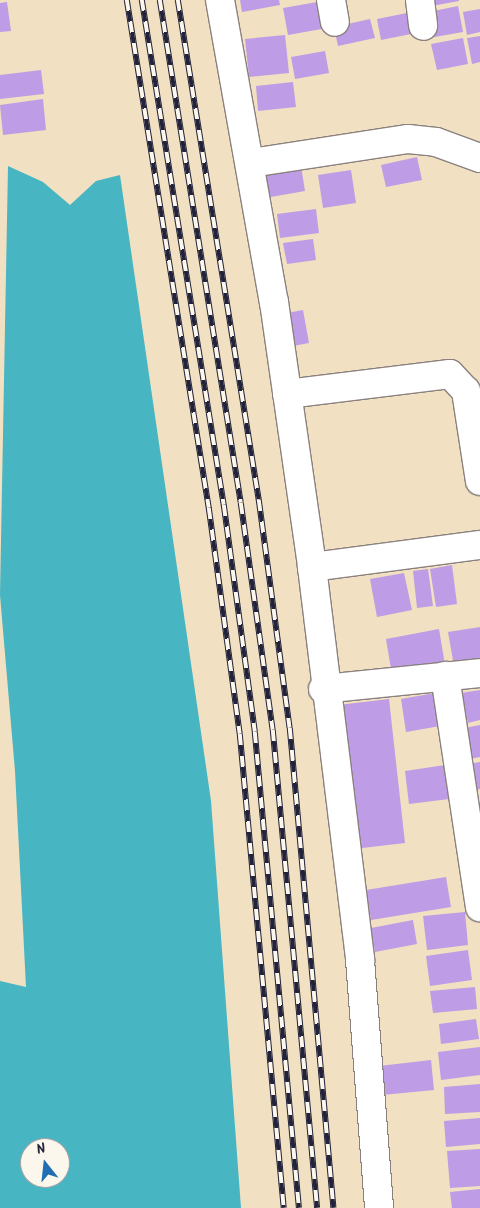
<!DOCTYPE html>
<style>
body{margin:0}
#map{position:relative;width:480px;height:1208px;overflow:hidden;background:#f1e0c1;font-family:Kalam,sans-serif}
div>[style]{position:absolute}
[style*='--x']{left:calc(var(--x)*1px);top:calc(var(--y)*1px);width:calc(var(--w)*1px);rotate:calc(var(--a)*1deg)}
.water>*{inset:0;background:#47b5c2}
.building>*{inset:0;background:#bf9ce6}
.roads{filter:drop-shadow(1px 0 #8a817e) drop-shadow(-1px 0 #8a817e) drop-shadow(0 1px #8a817e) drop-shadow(0 -1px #8a817e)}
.minor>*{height:28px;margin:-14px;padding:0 14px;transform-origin:14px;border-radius:14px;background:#fff}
.rail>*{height:5.5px;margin-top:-2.75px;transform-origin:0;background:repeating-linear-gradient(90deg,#fbf7ec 0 11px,#22223b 0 22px);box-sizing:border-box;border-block:1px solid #22223b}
span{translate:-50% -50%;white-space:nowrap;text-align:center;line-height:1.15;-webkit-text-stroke:4px #fbf7ec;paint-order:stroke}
.north{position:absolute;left:20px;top:1138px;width:50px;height:50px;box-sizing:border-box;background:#fbf7ec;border:1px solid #a4a2a5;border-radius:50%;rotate:344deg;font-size:14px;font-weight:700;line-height:20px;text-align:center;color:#22223b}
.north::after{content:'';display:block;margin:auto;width:18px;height:22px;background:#1f6fb2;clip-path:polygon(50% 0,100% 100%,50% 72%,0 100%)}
</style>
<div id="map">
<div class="water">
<div style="clip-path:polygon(evenodd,8px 166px,43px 182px,70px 205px,96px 181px,120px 175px,211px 801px,241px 1208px,0 1208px,0 981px,26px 987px,15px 771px,0 595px,8px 166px,30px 1148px,60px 1148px,60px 1178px,30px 1178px,30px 1148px)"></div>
</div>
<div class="building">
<div style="clip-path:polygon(240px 0,279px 0,280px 5px,242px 12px)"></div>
<div style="clip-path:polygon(424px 0,459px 0,459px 1px,426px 7px)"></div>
<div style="clip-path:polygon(323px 1px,327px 28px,288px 35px,283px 8px)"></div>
<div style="clip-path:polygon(7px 2px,11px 31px,0 32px,0 3px)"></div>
<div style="clip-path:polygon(458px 6px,463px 32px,429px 38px,424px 13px)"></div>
<div style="clip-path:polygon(480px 9px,480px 32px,467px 35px,463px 12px)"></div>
<div style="clip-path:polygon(412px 12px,416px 33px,381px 40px,377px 19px)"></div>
<div style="clip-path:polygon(370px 19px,375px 38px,338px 46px,334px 27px)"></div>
<div style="clip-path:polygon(285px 35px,289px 73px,249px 77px,245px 39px)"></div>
<div style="clip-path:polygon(480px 36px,480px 62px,472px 64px,467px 38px)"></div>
<div style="clip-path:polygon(463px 38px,468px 64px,437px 70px,431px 44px)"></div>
<div style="clip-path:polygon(325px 51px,329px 73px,295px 79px,291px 57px)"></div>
<div style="clip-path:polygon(41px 70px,44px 94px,0 99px,0 75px)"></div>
<div style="clip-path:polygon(293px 82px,296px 107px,258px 111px,256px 86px)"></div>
<div style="clip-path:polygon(43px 99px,46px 130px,3px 135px,0 105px)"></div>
<div style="clip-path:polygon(417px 157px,422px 180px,386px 187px,381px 165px)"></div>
<div style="clip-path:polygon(301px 166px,305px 191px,265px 198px,261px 172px)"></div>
<div style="clip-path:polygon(351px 170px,356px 203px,323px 208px,318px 175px)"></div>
<div style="clip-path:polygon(316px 209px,319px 233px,280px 238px,277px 214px)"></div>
<div style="clip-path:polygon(313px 239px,316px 260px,287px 264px,283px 243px)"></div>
<div style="clip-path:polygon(303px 310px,309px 343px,293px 346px,287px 313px)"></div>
<div style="clip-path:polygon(452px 565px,457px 604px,436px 607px,430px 569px)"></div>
<div style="clip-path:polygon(428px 569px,433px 606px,417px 608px,413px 571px)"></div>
<div style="clip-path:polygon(404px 573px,412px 610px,377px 617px,370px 579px)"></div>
<div style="clip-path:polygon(480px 627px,480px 662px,454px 666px,448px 632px)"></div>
<div style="clip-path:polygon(439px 629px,445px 665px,392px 675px,386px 639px)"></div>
<div style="clip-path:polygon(480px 690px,480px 720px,468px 723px,461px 693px)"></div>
<div style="clip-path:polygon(441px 692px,446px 725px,406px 732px,401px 699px)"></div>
<div style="clip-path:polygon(389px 699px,405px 843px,354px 849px,338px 705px)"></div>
<div style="clip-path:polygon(480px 725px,480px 757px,469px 759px,464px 728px)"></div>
<div style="clip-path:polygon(480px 762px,480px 789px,473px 790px,469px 764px)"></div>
<div style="clip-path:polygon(445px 765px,449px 799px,409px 804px,405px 771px)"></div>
<div style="clip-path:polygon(446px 877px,451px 907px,371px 920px,366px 890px)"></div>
<div style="clip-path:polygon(465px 912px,468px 945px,427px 950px,423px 916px)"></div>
<div style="clip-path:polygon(413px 920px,417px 944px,375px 952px,371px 928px)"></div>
<div style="clip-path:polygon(468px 950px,472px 980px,430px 986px,426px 956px)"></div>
<div style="clip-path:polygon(475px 987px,477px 1009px,433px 1013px,430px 991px)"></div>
<div style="clip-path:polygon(476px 1019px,479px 1039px,441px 1044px,439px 1024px)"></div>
<div style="clip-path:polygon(480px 1047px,480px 1075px,441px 1080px,438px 1052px)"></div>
<div style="clip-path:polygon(431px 1060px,434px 1090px,382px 1095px,379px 1066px)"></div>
<div style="clip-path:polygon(480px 1084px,480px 1112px,445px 1114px,444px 1087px)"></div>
<div style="clip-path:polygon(480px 1118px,480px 1144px,446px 1147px,444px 1121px)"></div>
<div style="clip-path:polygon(480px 1149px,480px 1186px,450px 1188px,447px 1151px)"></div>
<div style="clip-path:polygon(480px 1189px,480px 1208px,452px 1208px,450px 1192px)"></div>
</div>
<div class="roads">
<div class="minor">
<div style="--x:220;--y:0;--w:307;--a:79.9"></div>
<div style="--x:274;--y:302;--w:268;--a:81.8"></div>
<div style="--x:312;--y:567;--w:396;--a:83"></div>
<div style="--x:360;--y:960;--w:249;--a:85.6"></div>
<div style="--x:331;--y:0;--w:22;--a:80"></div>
<div style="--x:420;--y:0;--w:26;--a:83"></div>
<div style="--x:251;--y:163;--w:159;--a:-8.7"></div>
<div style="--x:408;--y:139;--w:28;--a:6"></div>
<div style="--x:436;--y:142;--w:47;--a:20"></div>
<div style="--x:287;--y:394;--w:164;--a:-7"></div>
<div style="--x:450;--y:374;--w:23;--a:47"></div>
<div style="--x:466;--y:391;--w:91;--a:81.2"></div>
<div style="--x:312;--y:567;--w:169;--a:-7.5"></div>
<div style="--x:445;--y:676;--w:234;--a:81.4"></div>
<div style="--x:323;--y:689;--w:158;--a:-5.8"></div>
</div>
</div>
<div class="rail">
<div style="--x:127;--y:0;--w:515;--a:80.83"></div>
<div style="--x:209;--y:508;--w:228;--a:82.2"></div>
<div style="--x:240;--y:734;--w:476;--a:84.7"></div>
<div style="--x:142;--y:0;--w:512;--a:80.78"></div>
<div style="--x:224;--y:505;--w:229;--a:82.2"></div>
<div style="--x:255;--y:732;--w:478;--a:84.7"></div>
<div style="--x:160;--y:0;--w:509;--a:80.85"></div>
<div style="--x:241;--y:503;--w:229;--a:82"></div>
<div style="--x:273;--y:730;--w:480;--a:84.7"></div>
<div style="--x:178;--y:0;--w:507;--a:80.8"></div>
<div style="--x:259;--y:500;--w:230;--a:82.3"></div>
<div style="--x:290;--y:728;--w:482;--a:84.8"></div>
</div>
<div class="north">N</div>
</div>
